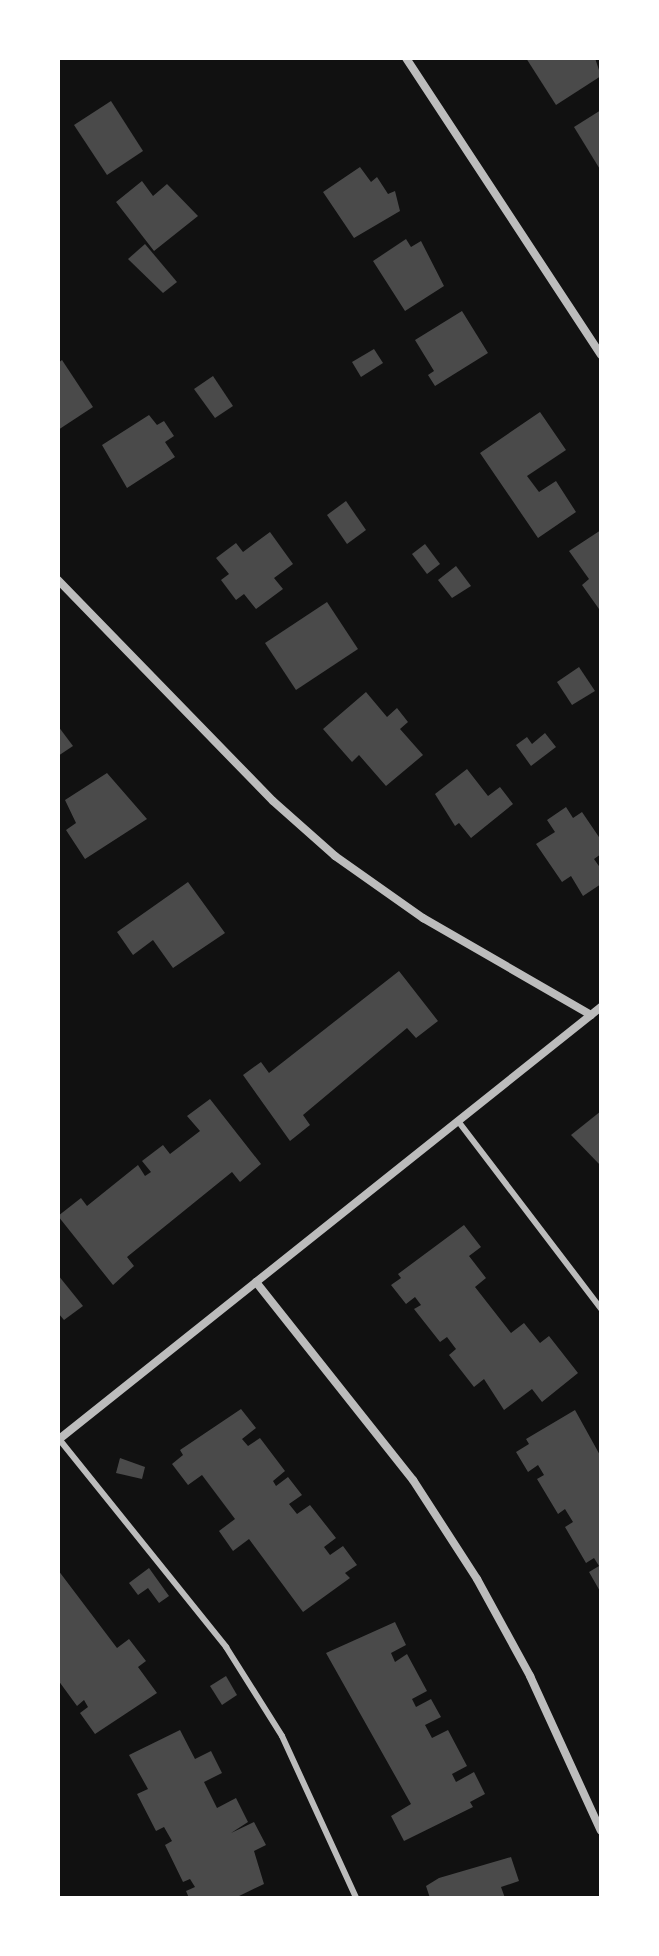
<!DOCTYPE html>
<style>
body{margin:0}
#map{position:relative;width:659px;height:1956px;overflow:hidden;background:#111;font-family:"Fira Sans",sans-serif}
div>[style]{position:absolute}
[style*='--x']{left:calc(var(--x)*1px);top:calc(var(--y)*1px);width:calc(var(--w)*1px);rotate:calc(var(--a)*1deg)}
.building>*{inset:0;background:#4a4a4a}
.service>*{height:6px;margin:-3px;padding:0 3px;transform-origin:3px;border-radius:3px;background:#bcbcbc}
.minor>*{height:8px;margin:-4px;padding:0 4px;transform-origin:4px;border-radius:4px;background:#bcbcbc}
span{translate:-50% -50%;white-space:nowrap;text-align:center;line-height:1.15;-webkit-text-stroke:8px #fff;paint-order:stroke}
.frame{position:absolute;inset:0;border:60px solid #fff;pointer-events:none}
</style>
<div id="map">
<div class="building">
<div style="clip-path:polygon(526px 58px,595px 58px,601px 76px,556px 105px)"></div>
<div style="clip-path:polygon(111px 101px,143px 151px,107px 175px,74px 125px)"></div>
<div style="clip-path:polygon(601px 110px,601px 171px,574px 127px)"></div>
<div style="clip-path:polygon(360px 167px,371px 182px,377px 177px,388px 194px,395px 191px,400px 211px,354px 238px,323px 192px)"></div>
<div style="clip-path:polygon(142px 181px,153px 196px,167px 184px,198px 216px,154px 251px,116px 202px)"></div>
<div style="clip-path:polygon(406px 239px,411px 247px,421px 241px,444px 286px,405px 311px,373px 261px)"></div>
<div style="clip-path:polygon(145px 244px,177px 282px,163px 293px,128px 259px)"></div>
<div style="clip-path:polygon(462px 311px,488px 353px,435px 386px,428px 375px,434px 371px,415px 340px)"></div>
<div style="clip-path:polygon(374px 349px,383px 363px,361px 377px,352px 362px)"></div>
<div style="clip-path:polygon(62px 360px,93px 407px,58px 430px,58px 363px)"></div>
<div style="clip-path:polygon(213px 376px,233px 406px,215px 418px,194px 389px)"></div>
<div style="clip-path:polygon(540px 412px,566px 450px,527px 476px,539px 492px,556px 481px,576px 512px,538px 538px,480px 453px)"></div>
<div style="clip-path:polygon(149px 415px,157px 425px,164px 421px,174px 436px,165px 442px,175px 457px,127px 488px,102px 445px)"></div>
<div style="clip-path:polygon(346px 501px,366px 530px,347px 544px,327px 515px)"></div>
<div style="clip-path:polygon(601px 530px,601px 608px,599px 609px,582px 585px,589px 579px,569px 551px)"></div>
<div style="clip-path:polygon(270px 532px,293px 564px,274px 578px,283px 589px,256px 609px,244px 594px,236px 600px,221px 580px,229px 574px,216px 558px,236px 543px,243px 552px)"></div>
<div style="clip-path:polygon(425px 544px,440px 564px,427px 574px,412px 554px)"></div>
<div style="clip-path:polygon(456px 566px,471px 586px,452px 598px,438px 580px)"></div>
<div style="clip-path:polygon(327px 602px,358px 649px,296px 690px,265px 643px)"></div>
<div style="clip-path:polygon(579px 667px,595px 691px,572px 705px,557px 682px)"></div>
<div style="clip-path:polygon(366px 692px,387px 717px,397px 708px,408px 722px,400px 729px,423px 755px,386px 786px,359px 755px,352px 762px,323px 729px)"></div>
<div style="clip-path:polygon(58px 726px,73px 746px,58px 756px)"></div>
<div style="clip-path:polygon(545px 733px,556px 747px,531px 766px,516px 745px,527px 737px,532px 744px)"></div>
<div style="clip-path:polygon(467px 769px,488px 796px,500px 787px,513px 804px,471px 838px,459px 823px,455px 826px,435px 794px)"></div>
<div style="clip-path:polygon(107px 773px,147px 819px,85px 859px,66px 830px,76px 823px,65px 800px)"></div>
<div style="clip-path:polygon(566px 807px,573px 818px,582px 812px,601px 840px,601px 854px,594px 859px,601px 869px,601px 884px,583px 896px,571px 876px,562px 882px,536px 844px,555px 832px,547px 820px)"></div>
<div style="clip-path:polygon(188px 882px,225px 933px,173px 968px,153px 940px,133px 955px,117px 932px)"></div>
<div style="clip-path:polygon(399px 971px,438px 1021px,416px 1038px,407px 1028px,303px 1115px,310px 1125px,290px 1141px,243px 1075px,261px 1062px,269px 1073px)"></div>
<div style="clip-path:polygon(210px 1099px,261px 1164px,240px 1182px,232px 1172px,127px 1257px,134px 1266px,113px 1285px,58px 1216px,81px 1198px,87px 1206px,138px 1165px,145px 1176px,151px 1172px,142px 1161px,163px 1145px,170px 1154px,200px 1131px,187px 1116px)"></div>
<div style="clip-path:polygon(601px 1111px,601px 1166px,571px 1135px)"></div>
<div style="clip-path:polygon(464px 1225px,481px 1247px,469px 1256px,486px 1278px,475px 1287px,511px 1333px,524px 1323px,540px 1343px,549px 1336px,578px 1373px,542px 1402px,532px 1389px,504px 1410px,484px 1379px,474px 1387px,449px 1355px,456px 1349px,447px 1337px,440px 1342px,414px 1309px,421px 1305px,415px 1297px,406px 1304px,391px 1285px,401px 1278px,398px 1274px)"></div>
<div style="clip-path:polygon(58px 1275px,83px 1306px,64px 1320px,58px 1313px)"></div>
<div style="clip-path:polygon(241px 1409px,256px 1428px,242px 1439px,248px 1446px,260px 1438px,285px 1471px,273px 1481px,276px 1486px,288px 1477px,302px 1495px,289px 1504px,297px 1514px,310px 1505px,336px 1538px,324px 1547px,330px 1555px,343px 1546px,357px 1565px,345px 1573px,350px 1578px,303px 1612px,249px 1539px,233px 1551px,219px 1531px,235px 1519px,202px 1475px,188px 1485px,172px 1464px,183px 1455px,180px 1450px)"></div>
<div style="clip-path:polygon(575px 1410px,601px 1457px,601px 1593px,589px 1572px,599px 1566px,594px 1558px,586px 1563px,565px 1527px,573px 1522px,565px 1509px,558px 1514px,537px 1479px,544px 1475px,538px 1465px,528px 1472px,516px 1452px,529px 1444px,526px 1439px)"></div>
<div style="clip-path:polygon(120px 1458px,145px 1467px,142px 1479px,116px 1473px)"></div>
<div style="clip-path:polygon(149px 1568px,169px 1596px,159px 1603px,148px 1588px,138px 1595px,129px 1583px)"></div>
<div style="clip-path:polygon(58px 1570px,117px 1648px,129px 1639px,146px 1661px,138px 1667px,157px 1693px,95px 1734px,80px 1713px,88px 1707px,84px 1700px,77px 1706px,58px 1680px)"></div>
<div style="clip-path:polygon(395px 1622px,406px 1645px,391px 1653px,395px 1662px,407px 1654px,427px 1691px,412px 1699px,416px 1707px,431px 1699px,441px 1717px,425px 1725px,432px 1738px,448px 1730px,467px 1766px,452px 1774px,456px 1782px,474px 1772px,485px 1794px,470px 1802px,473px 1807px,404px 1841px,391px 1816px,411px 1804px,326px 1653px)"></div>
<div style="clip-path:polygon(226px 1676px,237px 1695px,222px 1705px,210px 1686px)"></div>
<div style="clip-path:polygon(180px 1730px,195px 1759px,211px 1751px,222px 1773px,204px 1782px,217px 1808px,236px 1798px,248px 1822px,231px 1833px,254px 1822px,266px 1845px,254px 1851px,264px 1884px,235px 1898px,189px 1898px,186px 1891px,195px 1887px,190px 1879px,183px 1882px,165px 1845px,172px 1841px,164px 1827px,156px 1831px,137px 1794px,148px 1789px,129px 1755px)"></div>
<div style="clip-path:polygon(511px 1857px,519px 1881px,501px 1887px,505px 1898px,430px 1898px,426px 1886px,439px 1878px)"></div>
</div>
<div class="service">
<div style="--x:458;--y:1121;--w:236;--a:52.7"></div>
<div style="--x:59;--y:1439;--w:267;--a:51.2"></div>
<div style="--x:226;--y:1647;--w:105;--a:57.8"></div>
<div style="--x:282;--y:1736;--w:178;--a:65.4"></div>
</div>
<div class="minor">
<div style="--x:406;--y:58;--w:355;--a:56.7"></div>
<div style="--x:58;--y:580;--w:308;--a:45.8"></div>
<div style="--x:273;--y:801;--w:83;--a:41.6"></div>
<div style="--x:335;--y:856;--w:108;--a:35.2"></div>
<div style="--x:423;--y:918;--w:194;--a:30"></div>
<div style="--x:256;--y:1282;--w:253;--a:51.6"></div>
<div style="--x:413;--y:1480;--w:118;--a:57.1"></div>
<div style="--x:477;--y:1579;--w:111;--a:61.3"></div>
<div style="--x:530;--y:1676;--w:170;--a:65.4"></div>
<div style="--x:58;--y:1440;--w:695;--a:-38.57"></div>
</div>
<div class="frame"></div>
</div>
